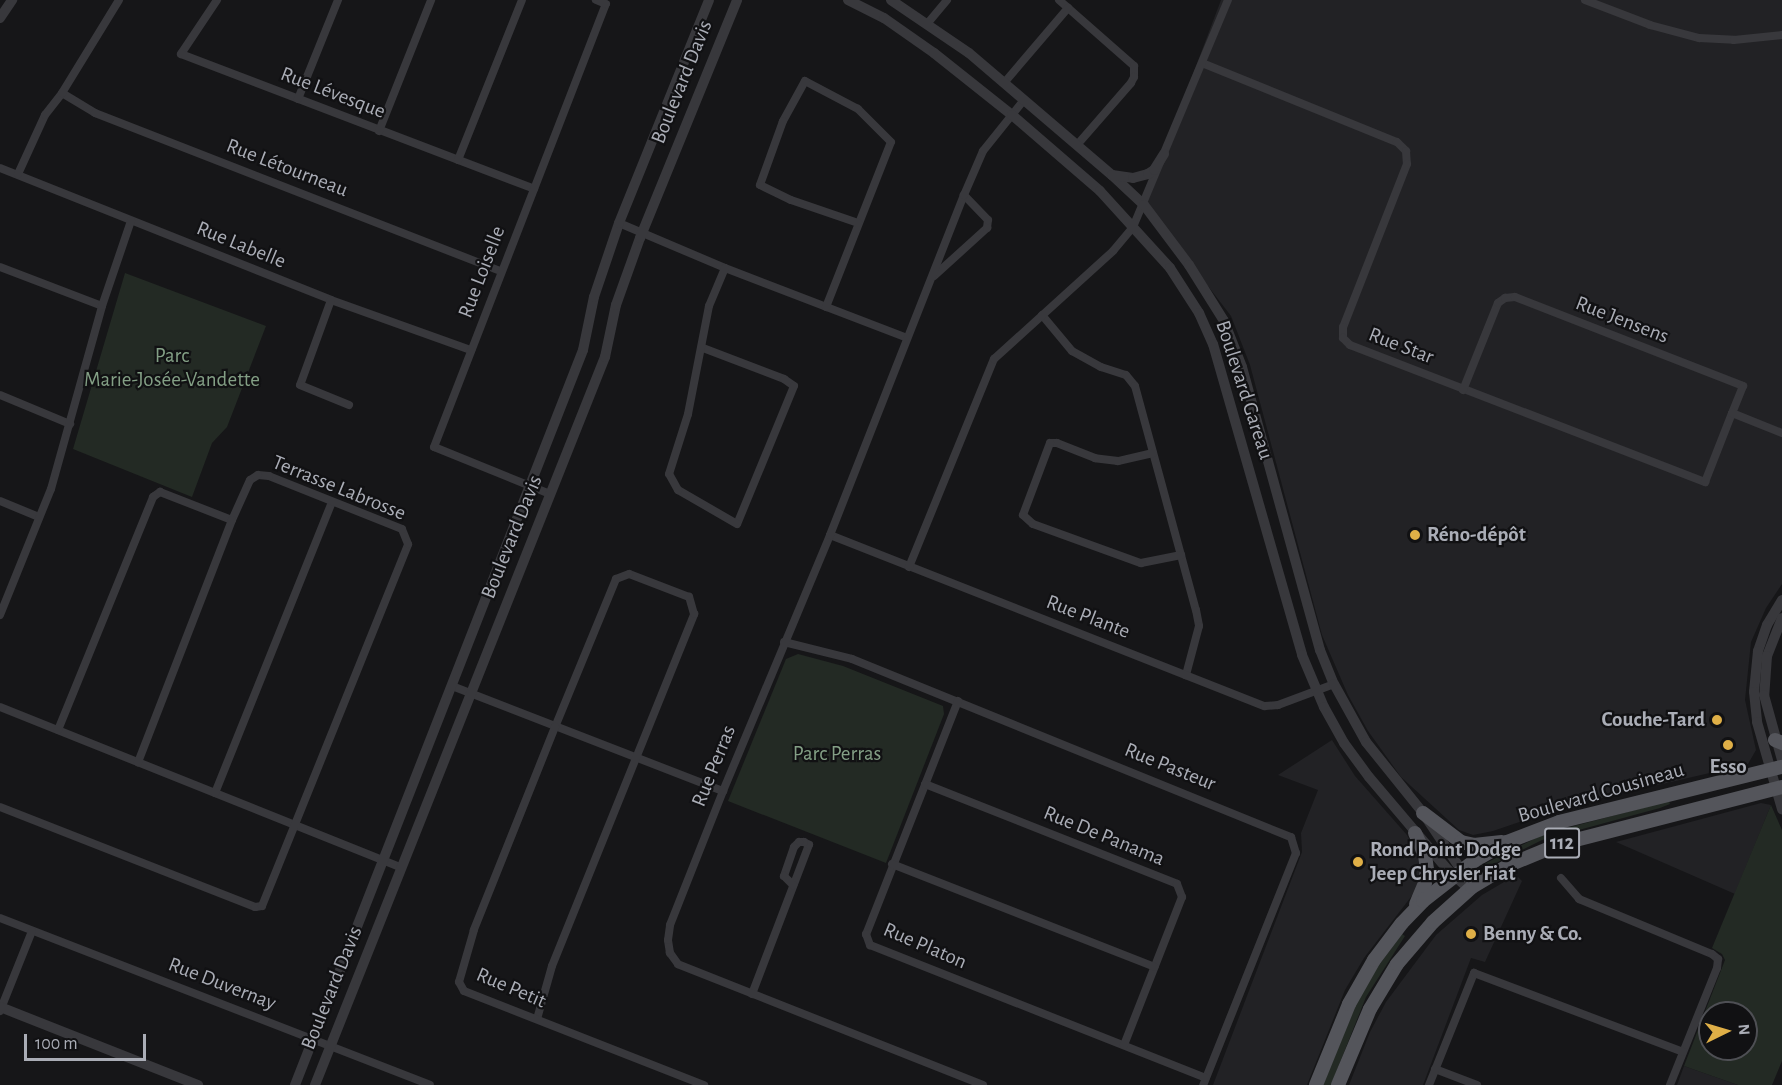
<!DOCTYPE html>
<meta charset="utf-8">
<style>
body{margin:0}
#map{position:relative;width:1782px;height:1085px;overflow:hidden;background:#161618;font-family:"Alegreya Sans",sans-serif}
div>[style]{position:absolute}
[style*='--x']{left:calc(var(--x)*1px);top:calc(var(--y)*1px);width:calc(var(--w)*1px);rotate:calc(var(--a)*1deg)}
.built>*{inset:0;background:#222225}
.green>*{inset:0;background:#232a24}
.minor>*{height:8px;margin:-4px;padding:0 4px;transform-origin:4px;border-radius:4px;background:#38383c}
.tertiary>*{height:10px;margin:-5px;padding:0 5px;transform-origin:5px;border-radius:5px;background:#38383c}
.primary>*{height:14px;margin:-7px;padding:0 7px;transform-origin:7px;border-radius:7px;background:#54555b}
.dots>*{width:16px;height:16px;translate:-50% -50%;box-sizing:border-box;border:3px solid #111113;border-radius:50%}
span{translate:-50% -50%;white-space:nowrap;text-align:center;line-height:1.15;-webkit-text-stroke:4.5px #111113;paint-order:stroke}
.shield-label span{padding:2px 4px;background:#111113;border:2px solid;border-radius:4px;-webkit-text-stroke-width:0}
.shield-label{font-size:20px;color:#aaadb6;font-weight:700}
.street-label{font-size:21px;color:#aaadb6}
.park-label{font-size:21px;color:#839f85}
.poi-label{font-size:21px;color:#aaadb6;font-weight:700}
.left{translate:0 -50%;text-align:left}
.right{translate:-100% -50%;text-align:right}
.north{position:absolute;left:1698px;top:1001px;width:60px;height:60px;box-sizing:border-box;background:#111113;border:2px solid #4e4f54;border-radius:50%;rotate:85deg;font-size:16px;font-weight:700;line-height:24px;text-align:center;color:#aaadb6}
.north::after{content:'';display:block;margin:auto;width:21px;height:27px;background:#dfaf47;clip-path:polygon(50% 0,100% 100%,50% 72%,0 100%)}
.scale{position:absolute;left:24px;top:1034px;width:122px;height:27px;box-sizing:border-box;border:3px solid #aaadb6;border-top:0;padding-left:8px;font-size:18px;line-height:21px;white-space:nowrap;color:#aaadb6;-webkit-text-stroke:4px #111113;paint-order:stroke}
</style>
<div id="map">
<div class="built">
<div style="clip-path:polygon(1221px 0,1782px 0,1782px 584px,1766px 608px,1751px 642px,1745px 700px,1756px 750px,1748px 764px,1560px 808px,1493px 831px,1473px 835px,1459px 830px,1401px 777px,1368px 731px,1348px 695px,1322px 635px,1250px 365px,1231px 316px,1144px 203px)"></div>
<div style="clip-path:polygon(1332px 740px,1355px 776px,1407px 835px,1420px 860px,1420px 878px,1414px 893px,1364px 958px,1345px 990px,1307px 1085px,1213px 1085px,1302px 852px,1301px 833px,1318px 790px,1278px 775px)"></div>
<div style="clip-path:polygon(1761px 803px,1771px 805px,1735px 894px,1616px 842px)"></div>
<div style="clip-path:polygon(1516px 875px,1522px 881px,1485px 962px,1471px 958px,1423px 1085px,1349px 1085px,1370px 1032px,1386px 1002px,1436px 935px,1482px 895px)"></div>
<div style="clip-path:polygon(1684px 1066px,1738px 1085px,1677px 1085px)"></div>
</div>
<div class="green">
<div style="clip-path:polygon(125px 273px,266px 326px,227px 427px,212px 443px,192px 497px,73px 449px)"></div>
<div style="clip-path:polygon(798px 654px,843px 666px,943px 706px,944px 714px,886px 863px,728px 801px,786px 659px)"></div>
<div style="clip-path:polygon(1669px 801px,1670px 804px,1660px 808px,1542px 840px,1484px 869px,1482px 865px,1544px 834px)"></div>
<div style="clip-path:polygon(evenodd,1771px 805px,1782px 830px,1782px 1061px,1772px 1085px,1738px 1085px,1684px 1066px,1725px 960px,1722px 954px,1712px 948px,1771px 805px,1710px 1013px,1746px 1013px,1746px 1049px,1710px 1049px,1710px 1013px)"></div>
<div style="clip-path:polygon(1402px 934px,1405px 936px,1366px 997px,1331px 1085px,1323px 1085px,1357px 1002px,1376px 969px)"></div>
</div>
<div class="minor">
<div style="--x:217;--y:0;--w:65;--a:123.7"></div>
<div style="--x:181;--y:54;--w:378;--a:20.9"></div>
<div style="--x:1059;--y:0;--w:100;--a:41.3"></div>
<div style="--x:1134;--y:66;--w:11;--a:90"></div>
<div style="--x:1134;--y:77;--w:7;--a:117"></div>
<div style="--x:1131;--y:83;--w:82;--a:131.1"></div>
<div style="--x:1585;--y:0;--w:70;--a:21"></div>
<div style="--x:1650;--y:25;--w:51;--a:14.9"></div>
<div style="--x:1699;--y:38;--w:35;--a:3"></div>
<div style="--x:1734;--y:40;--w:48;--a:-5.9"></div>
<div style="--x:927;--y:24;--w:31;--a:-50"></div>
<div style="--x:1202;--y:63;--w:210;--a:22.1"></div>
<div style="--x:1397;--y:142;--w:13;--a:45"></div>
<div style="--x:1406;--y:151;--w:13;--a:86"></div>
<div style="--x:1407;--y:164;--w:175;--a:111.4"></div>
<div style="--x:1343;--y:327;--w:11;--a:90"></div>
<div style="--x:1343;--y:338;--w:10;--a:45"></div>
<div style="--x:1350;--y:345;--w:381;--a:21.1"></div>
<div style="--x:1705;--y:482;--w:74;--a:-68.6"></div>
<div style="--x:1004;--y:83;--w:99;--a:-49.5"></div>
<div style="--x:62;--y:93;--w:39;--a:31"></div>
<div style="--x:95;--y:113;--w:436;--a:21.3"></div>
<div style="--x:298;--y:99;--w:107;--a:-68"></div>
<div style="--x:379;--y:131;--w:141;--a:-68.3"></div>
<div style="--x:458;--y:160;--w:172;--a:-68.2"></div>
<div style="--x:0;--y:168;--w:356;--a:21.7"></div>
<div style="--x:331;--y:300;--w:149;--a:19.7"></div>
<div style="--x:18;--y:174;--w:65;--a:-65.4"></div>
<div style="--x:45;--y:115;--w:28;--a:-52"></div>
<div style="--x:62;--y:93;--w:109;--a:-58.5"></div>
<div style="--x:619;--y:223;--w:115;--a:23"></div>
<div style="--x:725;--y:268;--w:195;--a:21"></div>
<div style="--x:0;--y:267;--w:109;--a:20.9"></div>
<div style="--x:934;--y:276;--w:72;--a:-42.2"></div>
<div style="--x:987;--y:228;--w:8;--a:-83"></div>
<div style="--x:988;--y:220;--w:35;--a:-134"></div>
<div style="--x:331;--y:300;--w:90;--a:110"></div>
<div style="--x:300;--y:385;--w:53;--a:22.2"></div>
<div style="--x:826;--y:307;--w:177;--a:-68.5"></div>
<div style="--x:891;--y:142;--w:47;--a:-135"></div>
<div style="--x:858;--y:109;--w:60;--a:-152.2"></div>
<div style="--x:805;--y:81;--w:46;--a:118.8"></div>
<div style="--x:783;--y:121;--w:68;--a:109.8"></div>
<div style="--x:760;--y:185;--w:34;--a:26"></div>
<div style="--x:791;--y:200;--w:71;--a:18.9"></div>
<div style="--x:1042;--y:315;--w:47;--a:50.2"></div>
<div style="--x:1072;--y:351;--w:33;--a:29"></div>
<div style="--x:1101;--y:367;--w:26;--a:18"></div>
<div style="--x:1126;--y:375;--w:14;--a:51"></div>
<div style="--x:1135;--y:386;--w:232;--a:74.8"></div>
<div style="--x:1196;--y:610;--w:16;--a:79"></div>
<div style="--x:1199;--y:626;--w:51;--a:104.9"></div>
<div style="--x:703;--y:348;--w:87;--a:20.9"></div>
<div style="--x:784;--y:379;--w:12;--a:35"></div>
<div style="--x:794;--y:386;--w:149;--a:112.4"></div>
<div style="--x:737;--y:524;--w:68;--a:-150"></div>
<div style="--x:678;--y:490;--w:18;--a:-119"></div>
<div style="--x:669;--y:474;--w:63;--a:-72.4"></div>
<div style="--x:688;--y:414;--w:110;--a:-79"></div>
<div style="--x:709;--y:306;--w:41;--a:-67.2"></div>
<div style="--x:1463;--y:390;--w:94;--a:-68.1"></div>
<div style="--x:1498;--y:303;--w:9;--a:-36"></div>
<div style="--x:1505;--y:298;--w:10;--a:-6"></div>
<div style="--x:1515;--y:297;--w:245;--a:21.3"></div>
<div style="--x:1743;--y:386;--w:29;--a:112"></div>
<div style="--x:1732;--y:413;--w:54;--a:21.8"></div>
<div style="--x:0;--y:395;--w:76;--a:22.5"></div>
<div style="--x:1153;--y:453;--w:36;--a:167"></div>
<div style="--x:1118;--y:461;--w:23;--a:-173"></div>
<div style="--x:1095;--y:458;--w:41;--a:-158.5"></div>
<div style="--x:1057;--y:443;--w:7;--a:180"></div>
<div style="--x:1050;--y:443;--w:77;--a:110.6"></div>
<div style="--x:1023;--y:515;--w:13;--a:42"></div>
<div style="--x:1033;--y:524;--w:115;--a:19.9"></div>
<div style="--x:1141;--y:563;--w:41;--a:-11.3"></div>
<div style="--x:550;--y:494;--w:125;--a:-157.9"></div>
<div style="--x:434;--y:447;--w:475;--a:-68.8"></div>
<div style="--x:606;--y:4;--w:11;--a:-158"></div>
<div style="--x:0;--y:501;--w:42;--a:22.3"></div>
<div style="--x:830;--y:535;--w:467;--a:21.5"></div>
<div style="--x:1265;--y:706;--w:13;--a:-4"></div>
<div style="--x:1278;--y:705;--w:60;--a:-20.6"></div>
<div style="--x:909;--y:567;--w:225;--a:-67.8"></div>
<div style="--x:994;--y:359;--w:161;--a:-42.2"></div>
<div style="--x:1113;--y:251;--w:31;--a:-50"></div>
<div style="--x:1133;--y:227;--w:246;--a:-67.3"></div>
<div style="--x:0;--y:615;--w:136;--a:-68"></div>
<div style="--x:51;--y:489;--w:190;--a:-74.4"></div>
<div style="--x:102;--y:306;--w:90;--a:-71.2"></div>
<div style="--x:784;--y:642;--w:70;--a:14"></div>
<div style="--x:852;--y:659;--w:474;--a:22.1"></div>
<div style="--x:1291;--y:837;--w:17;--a:73"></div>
<div style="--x:1296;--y:853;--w:250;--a:111.8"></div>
<div style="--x:452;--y:686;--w:291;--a:21.2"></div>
<div style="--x:958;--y:701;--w:251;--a:111.5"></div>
<div style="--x:866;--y:934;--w:12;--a:70"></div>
<div style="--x:870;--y:945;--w:361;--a:21.6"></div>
<div style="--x:0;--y:707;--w:432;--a:21.8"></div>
<div style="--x:58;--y:730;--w:252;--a:-67.8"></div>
<div style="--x:153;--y:497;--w:9;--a:-36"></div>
<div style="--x:160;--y:492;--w:77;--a:21.3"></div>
<div style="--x:925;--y:784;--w:271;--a:21.6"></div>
<div style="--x:1177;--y:884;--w:14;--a:69"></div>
<div style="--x:1182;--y:897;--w:159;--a:111.4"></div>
<div style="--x:215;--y:793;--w:314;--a:-68.1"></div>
<div style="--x:0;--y:807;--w:274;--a:21.4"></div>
<div style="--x:255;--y:907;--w:7;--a:-8"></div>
<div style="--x:262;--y:906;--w:390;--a:-68"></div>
<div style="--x:408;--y:544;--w:16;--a:-112"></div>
<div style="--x:402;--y:529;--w:143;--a:-158.3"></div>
<div style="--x:269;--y:476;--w:11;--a:-175"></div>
<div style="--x:258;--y:475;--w:9;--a:148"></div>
<div style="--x:250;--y:480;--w:44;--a:114.2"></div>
<div style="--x:232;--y:520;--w:260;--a:111.2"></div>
<div style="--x:892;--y:864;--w:282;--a:21.4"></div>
<div style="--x:1561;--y:878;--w:28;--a:49"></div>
<div style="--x:1579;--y:899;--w:144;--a:22.5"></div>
<div style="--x:1712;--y:954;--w:8;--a:40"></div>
<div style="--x:1718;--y:959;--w:9;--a:96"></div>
<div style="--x:1717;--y:968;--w:126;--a:111.9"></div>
<div style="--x:0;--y:918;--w:461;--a:21.2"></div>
<div style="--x:752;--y:994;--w:160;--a:-69.1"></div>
<div style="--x:809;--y:845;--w:6;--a:-149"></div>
<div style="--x:804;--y:842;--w:5;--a:180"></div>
<div style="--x:799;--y:842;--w:7;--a:135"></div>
<div style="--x:794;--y:847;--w:31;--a:109"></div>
<div style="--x:784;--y:876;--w:13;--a:45"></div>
<div style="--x:0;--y:1011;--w:86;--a:-68.2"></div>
<div style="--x:537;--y:1019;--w:55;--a:-74.2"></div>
<div style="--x:552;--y:966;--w:380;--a:-68"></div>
<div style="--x:694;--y:614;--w:18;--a:-106"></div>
<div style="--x:689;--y:597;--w:64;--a:-159"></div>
<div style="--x:629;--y:574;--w:14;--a:159"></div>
<div style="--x:616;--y:579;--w:160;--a:112.4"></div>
<div style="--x:555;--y:727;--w:219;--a:111.8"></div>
<div style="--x:474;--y:930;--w:54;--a:106.1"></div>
<div style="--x:459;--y:982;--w:10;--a:61"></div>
<div style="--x:464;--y:991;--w:258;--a:21.4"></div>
<div style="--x:1435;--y:1069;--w:45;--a:20.9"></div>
<div style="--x:983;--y:1085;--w:328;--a:-158.4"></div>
<div style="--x:678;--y:964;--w:14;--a:-126"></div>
<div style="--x:670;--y:953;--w:13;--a:-99"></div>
<div style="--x:668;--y:940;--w:15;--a:-82"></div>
<div style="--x:670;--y:925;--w:144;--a:-68.4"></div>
<div style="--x:723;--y:791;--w:277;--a:-67.3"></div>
<div style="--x:830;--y:535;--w:365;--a:-68.5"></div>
<div style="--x:964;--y:195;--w:48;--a:-66.6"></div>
<div style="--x:983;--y:151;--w:65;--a:-51.2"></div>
<div style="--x:1429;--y:1085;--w:121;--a:-68.1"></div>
<div style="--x:1474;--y:973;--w:223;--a:20.7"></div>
</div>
<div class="tertiary">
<div style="--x:848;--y:0;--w:40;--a:26.6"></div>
<div style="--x:884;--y:18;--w:61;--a:35"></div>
<div style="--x:934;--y:53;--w:100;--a:38.5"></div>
<div style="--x:1012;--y:115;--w:116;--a:40.8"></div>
<div style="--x:1100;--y:191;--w:104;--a:47.7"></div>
<div style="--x:1170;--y:268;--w:54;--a:57.2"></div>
<div style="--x:1199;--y:313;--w:34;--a:66"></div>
<div style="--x:1213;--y:344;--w:323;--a:74"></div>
<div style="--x:1302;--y:655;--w:56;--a:67.1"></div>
<div style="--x:1324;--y:707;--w:41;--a:60.9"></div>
<div style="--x:1344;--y:743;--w:42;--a:53.7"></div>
<div style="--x:1369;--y:777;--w:122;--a:49.7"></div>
<div style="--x:1448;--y:870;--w:28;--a:42"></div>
<div style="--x:891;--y:0;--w:94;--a:34.2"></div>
<div style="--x:969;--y:53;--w:188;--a:40.5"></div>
<div style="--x:1112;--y:175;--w:44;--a:43.2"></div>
<div style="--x:1144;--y:205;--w:75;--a:53.1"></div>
<div style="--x:1189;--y:265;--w:66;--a:58"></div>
<div style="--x:1224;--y:321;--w:49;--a:68.6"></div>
<div style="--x:1242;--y:367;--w:294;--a:74.6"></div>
<div style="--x:1320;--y:650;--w:37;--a:68"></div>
<div style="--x:1334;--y:684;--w:66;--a:61.1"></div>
<div style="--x:1366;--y:742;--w:91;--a:51.2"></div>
<div style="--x:1423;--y:813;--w:77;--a:56.1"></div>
<div style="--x:0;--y:18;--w:22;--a:-56"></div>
<div style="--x:1112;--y:175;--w:21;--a:8"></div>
<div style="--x:1133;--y:178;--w:16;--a:-15"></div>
<div style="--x:1148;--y:174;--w:7;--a:-34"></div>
<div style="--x:1154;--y:170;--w:19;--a:-58"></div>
<div style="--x:1782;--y:600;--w:29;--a:121"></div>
<div style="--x:1767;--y:625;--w:28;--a:109"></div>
<div style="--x:1758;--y:651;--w:41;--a:95.6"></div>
<div style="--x:1754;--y:692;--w:30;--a:84"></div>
<div style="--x:1757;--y:722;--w:91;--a:74"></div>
<div style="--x:1782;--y:618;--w:41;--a:111.5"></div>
<div style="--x:1767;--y:656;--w:39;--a:94"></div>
<div style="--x:1764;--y:695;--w:67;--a:74.5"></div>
<div style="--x:0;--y:1007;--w:213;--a:21.5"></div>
<div style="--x:295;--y:1085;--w:789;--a:-68.6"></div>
<div style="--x:583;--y:350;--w:54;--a:-78.3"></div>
<div style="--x:594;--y:297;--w:78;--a:-71.3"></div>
<div style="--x:619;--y:223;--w:240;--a:-68"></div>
<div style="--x:315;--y:1085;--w:784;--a:-68.28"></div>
<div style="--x:605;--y:357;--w:53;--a:-78.1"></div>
<div style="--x:616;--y:305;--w:71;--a:-70.3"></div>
<div style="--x:640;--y:238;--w:257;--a:-67.8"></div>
</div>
<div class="primary">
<div style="--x:1775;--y:740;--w:8;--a:23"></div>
<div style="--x:1423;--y:813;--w:48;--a:37.3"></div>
<div style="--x:1461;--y:842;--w:13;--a:13"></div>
<div style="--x:1474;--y:845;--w:28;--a:-6"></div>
<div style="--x:1415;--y:833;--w:24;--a:66"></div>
<div style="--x:1425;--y:855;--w:15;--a:82"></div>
<div style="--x:1427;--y:870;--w:13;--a:99"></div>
<div style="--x:1425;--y:883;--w:23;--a:113"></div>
<div style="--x:1316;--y:1085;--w:87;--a:-67.8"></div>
<div style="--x:1349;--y:1004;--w:51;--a:-60.4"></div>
<div style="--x:1374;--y:960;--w:46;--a:-52.9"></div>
<div style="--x:1402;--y:923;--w:30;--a:-46"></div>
<div style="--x:1423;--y:901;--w:65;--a:-38.1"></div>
<div style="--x:1474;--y:861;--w:38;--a:-30"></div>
<div style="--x:1507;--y:842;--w:56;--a:-21"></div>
<div style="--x:1559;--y:822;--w:230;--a:-13.9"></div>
<div style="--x:1338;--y:1085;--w:82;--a:-67.2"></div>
<div style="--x:1370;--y:1009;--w:52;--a:-59"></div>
<div style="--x:1397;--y:964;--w:55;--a:-49.4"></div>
<div style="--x:1433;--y:922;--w:52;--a:-41.9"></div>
<div style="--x:1472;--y:887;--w:43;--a:-30.7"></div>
<div style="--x:1509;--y:865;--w:55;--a:-22.4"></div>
<div style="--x:1560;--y:844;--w:229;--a:-14.4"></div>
</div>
<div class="dots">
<div style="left:1415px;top:535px;background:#dfaf47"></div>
<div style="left:1717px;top:720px;background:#dfaf47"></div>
<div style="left:1728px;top:745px;background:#dfaf47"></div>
<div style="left:1358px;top:862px;background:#dfaf47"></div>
<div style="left:1471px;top:934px;background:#dfaf47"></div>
</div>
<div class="shield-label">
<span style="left:1562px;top:843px">112</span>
</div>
<div class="street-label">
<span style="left:682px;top:82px;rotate:-68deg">Boulevard Davis</span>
<span style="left:333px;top:93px;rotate:21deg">Rue Lévesque</span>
<span style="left:287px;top:168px;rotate:21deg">Rue Létourneau</span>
<span style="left:241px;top:245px;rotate:22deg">Rue Labelle</span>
<span style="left:482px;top:272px;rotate:-69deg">Rue Loiselle</span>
<span style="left:1622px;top:320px;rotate:21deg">Rue Jensens</span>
<span style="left:1401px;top:346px;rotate:21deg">Rue Star</span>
<span style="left:1244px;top:390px;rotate:72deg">Boulevard Gareau</span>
<span style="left:339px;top:488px;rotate:22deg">Terrasse Labrosse</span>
<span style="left:512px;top:537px;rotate:-68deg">Boulevard Davis</span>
<span style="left:1088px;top:617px;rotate:21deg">Rue Plante</span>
<span style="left:714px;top:766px;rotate:-68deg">Rue Perras</span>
<span style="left:1170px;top:767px;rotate:22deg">Rue Pasteur</span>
<span style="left:1601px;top:793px;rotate:-16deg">Boulevard Cousineau</span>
<span style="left:1104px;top:836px;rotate:22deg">Rue De Panama</span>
<span style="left:925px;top:946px;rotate:23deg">Rue Platon</span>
<span style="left:222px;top:984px;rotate:21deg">Rue Duvernay</span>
<span style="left:332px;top:988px;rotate:-68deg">Boulevard Davis</span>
<span style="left:511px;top:988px;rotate:23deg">Rue Petit</span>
</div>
<div class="park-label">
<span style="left:172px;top:368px">Parc<br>Marie-Josée-Vandette</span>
<span style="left:837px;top:754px">Parc Perras</span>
</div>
<div class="poi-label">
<span class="left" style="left:1427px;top:535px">Réno-dépôt</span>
<span class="right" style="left:1705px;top:720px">Couche-Tard</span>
<span style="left:1728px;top:767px">Esso</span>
<span class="left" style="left:1370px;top:862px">Rond Point Dodge<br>Jeep Chrysler Fiat</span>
<span class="left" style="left:1483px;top:934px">Benny &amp; Co.</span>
</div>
<div class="north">N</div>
<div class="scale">100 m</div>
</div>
